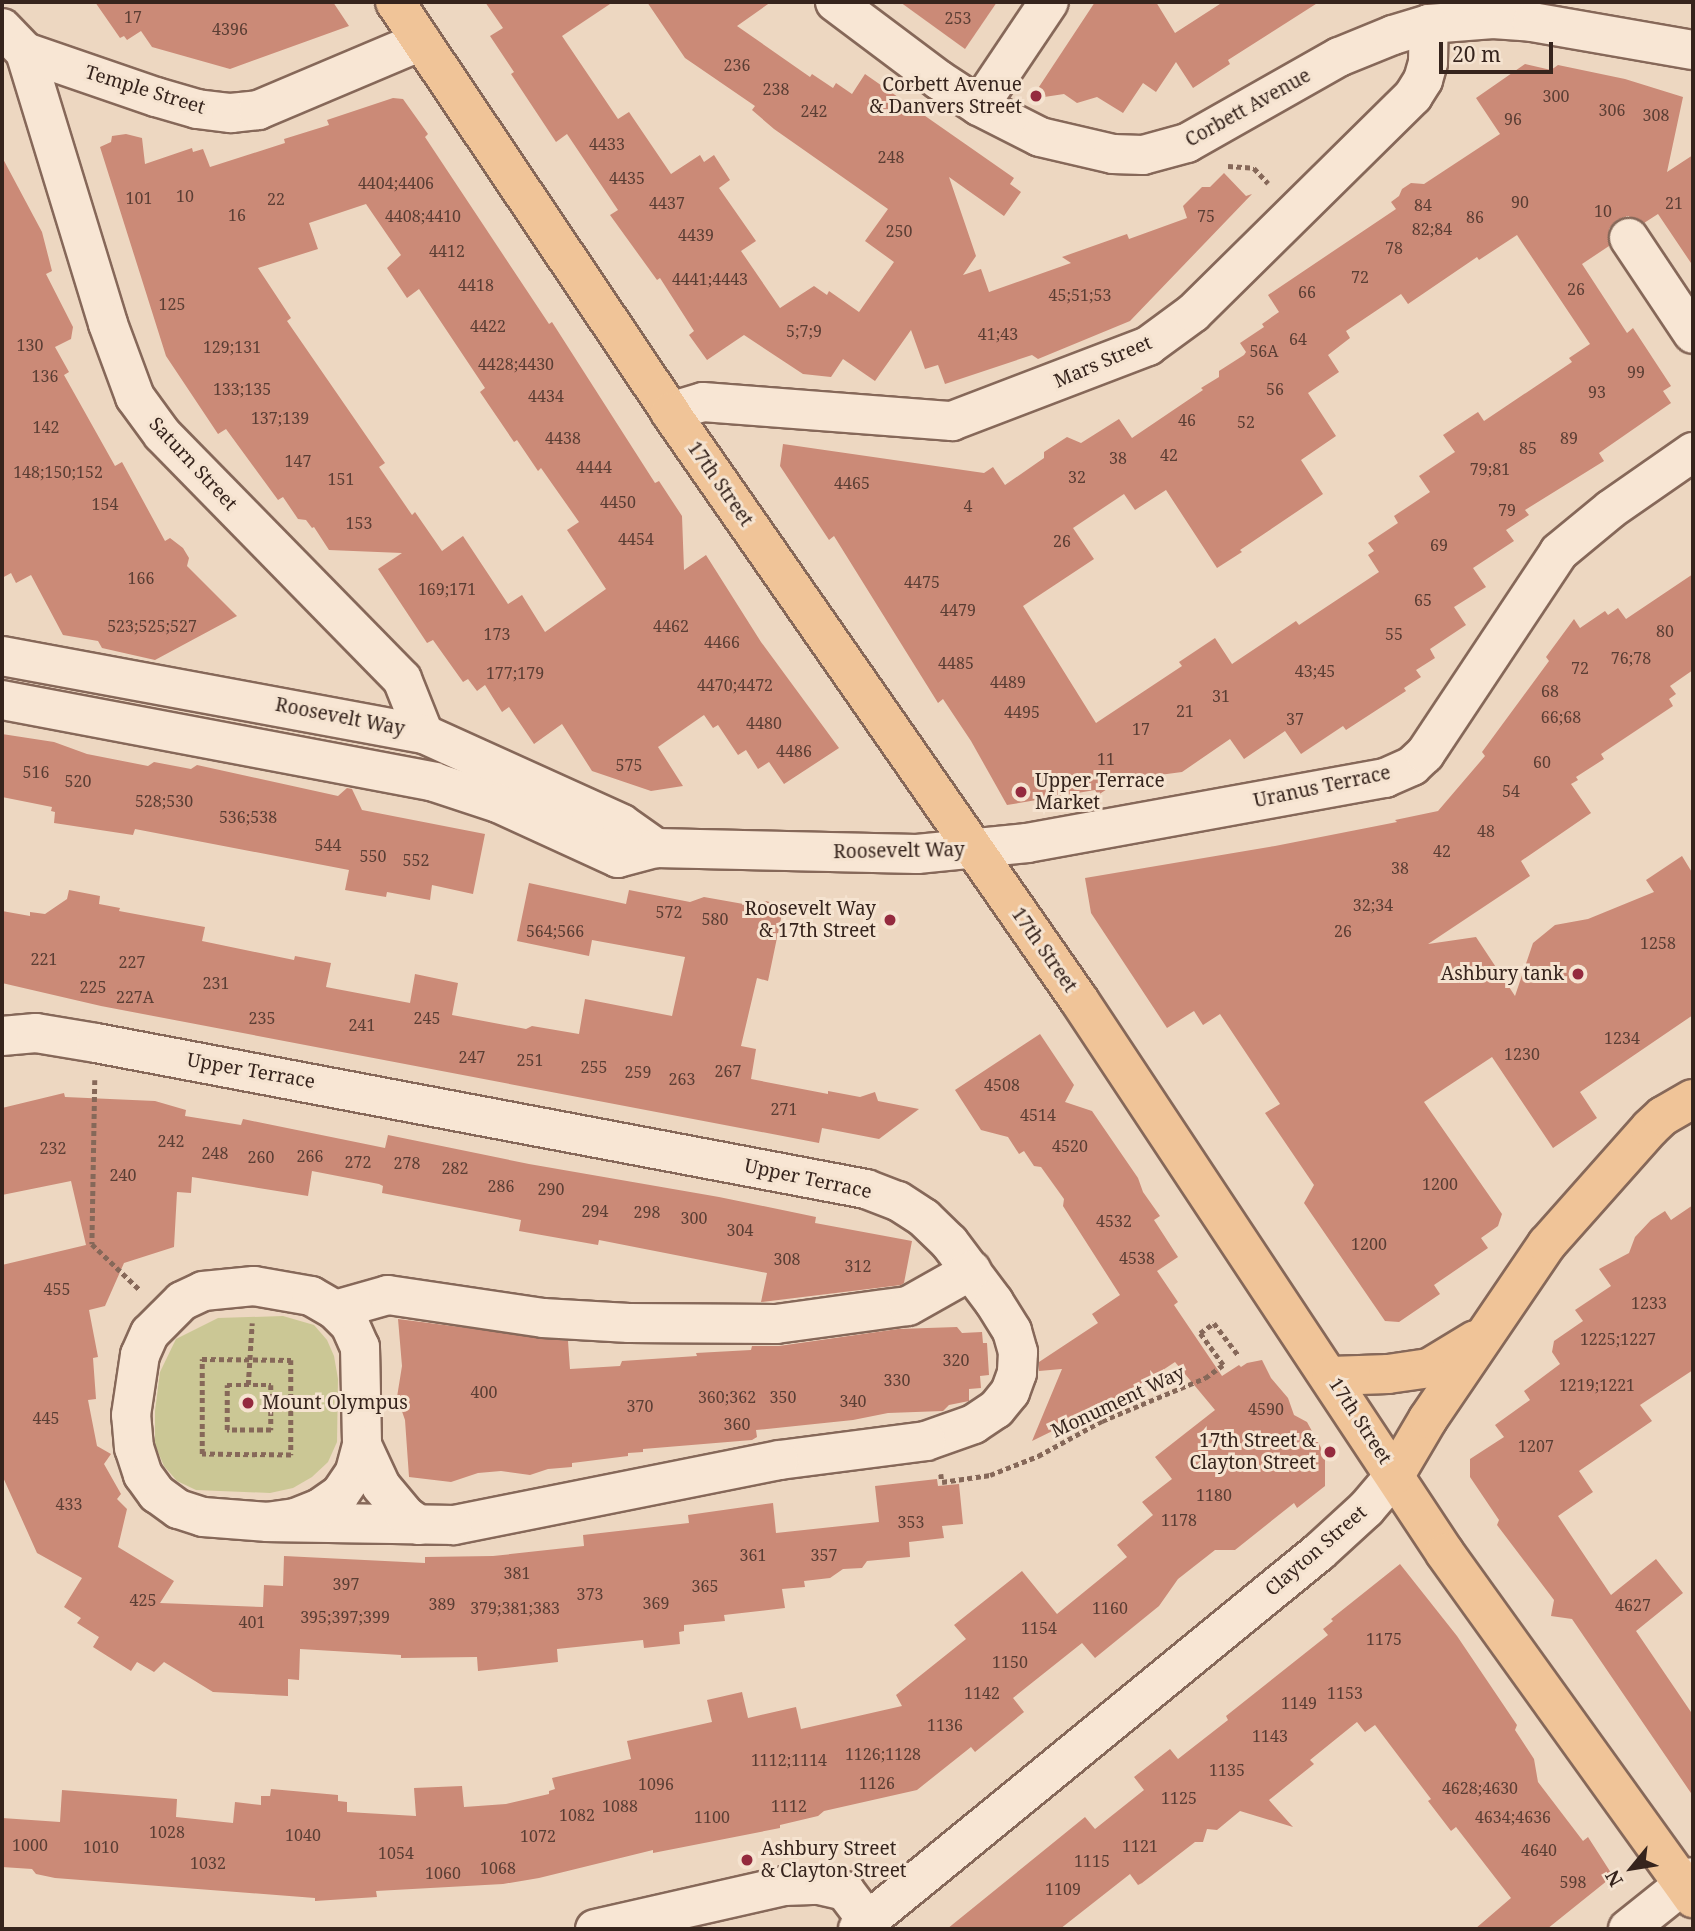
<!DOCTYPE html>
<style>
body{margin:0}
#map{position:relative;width:1695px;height:1931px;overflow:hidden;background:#edd7c1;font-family:"Noto Serif",serif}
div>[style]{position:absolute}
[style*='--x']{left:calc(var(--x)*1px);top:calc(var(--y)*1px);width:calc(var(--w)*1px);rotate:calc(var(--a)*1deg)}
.green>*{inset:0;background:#cbc795}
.building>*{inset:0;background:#cb8a77}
.path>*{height:4.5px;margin-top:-2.25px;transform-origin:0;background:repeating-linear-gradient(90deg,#866859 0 5px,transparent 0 8.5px)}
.roads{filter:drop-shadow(2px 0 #866859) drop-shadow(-2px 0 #866859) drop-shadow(0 2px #866859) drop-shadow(0 -2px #866859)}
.minor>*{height:38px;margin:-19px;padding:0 19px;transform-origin:19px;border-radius:19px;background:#f8e6d4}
.major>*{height:38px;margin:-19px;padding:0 19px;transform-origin:19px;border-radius:19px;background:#f0c498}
.dots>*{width:19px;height:19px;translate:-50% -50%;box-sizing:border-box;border:4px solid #f5e3d0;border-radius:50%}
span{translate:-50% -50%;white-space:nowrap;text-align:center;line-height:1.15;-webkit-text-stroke:6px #f5e3d0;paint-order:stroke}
.number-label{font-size:16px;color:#5b3e34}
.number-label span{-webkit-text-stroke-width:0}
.poi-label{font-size:19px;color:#36241d}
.right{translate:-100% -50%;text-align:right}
.left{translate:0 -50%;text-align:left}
.street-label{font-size:19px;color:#36241d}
.frame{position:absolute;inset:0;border:4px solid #36241d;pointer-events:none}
.north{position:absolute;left:1597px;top:1833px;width:70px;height:70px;-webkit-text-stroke:5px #f5e3d0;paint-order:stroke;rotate:240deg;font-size:19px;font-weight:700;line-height:28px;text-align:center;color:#36241d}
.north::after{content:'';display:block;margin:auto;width:24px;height:32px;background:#36241d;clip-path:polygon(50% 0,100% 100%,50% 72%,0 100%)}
.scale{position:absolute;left:1439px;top:42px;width:114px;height:32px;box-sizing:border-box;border:4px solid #36241d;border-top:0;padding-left:9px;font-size:21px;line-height:24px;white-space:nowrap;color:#36241d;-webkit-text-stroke:5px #f5e3d0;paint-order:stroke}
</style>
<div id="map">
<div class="green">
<div style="clip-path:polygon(283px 1316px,314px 1325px,327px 1340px,334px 1356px,338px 1379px,337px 1442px,328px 1462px,312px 1477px,293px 1488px,270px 1493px,196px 1490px,177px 1481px,164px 1466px,155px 1445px,155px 1411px,160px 1372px,176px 1339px,218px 1318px)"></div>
</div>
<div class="building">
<div style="clip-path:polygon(95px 2px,333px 2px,349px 26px,230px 69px,152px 47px,141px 31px,127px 40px,124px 36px,120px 38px)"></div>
<div style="clip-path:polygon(485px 2px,613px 2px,562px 36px,618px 119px,629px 112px,671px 174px,700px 155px,704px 162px,714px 155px,730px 180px,719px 188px,756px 241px,741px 251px,780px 308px,814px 286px,827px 295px,829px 291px,859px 312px,894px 262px,865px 241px,888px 209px,774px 129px,752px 110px,755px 106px,685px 58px,647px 2px,771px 2px,737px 26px,810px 77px,812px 74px,833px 88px,836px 83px,852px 94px,865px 74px,1014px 178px,1010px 184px,1021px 192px,1004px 216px,949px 177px,976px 256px,963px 275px,981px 269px,989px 292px,1071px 263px,1062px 257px,1127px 234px,1129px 239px,1187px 218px,1183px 206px,1202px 187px,1210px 187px,1224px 173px,1246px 196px,1252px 194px,1130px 321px,1038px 359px,1032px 355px,945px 384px,938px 365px,925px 369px,911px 330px,875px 381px,843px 359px,831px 377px,803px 374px,744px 335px,707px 360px,689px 335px,694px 331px,660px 278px,657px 280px,610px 215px,618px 210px,567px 134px,556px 142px,511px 74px,514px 72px,490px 36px,503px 28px)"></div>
<div style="clip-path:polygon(900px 2px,997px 2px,965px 49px)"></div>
<div style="clip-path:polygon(1095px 2px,1156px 2px,1175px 33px,1223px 2px,1319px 2px,1228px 60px,1230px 64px,1193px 88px,1176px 62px,1156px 92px,1143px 83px,1123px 113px,1097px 97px,1077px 103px,1064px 94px,1031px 99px)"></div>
<div style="clip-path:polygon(evenodd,1525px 64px,1551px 70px,1558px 65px,1625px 79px,1683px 97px,1667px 172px,1693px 155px,1693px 266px,1658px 214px,1644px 223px,1628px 216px,1617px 220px,1609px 229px,1609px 246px,1582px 264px,1627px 333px,1633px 328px,1671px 386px,1663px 391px,1671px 403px,1599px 453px,1604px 461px,1525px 510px,1529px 515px,1506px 530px,1514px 541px,1473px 568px,1486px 587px,1454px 607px,1466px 625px,1430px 649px,1435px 658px,1416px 670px,1421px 677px,1404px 688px,1406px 691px,1346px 730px,1343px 726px,1301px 754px,1285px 731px,1244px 759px,1230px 739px,1182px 772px,1129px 779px,1127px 776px,1098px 795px,1095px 790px,1007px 805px,971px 741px,943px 699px,938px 703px,834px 536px,829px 540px,780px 466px,783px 444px,984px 473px,993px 467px,1005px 485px,1044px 458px,1044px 452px,1067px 437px,1081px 443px,1119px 419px,1132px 438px,1203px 390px,1201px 388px,1219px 377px,1219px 371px,1244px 355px,1246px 352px,1240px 343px,1264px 327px,1262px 324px,1279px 312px,1268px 295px,1396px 209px,1391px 202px,1399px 196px,1402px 189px,1411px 183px,1424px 184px,1500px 134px,1476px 98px,1525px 64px,1517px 235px,1590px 344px,1569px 358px,1572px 362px,1484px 421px,1478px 412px,1443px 435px,1455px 452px,1419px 476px,1430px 492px,1394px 516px,1398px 523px,1368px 543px,1374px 551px,1368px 555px,1379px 572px,1299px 625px,1296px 621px,1232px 664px,1215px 638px,1179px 662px,1182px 666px,1096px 723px,1023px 606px,1094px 559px,1073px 528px,1124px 494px,1135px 510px,1166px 490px,1217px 568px,1242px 552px,1240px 550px,1323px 494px,1301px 460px,1336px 436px,1308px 393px,1339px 372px,1328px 355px,1350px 338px,1346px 331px,1401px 294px,1408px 304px,1477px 257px,1479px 260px,1517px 235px)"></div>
<div style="clip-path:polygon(evenodd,393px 98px,403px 99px,428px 134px,425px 137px,549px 324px,552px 322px,655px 483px,659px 481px,682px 516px,684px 570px,706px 555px,761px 642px,839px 748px,784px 784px,769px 762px,758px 769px,746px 750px,738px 755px,718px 725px,713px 728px,704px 715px,658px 747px,683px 786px,651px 791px,592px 771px,562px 724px,534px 744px,509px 707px,502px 712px,485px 685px,477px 691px,468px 679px,463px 682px,433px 640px,427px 643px,378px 569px,402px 553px,329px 550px,314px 527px,312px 528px,306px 520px,298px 519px,283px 497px,278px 500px,226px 429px,218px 434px,166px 356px,100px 147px,111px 142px,112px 136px,126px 134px,142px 138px,145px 164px,192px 148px,193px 152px,203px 149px,210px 167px,285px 143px,284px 139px,329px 125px,327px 120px,393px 98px,366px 204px,401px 255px,387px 268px,407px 298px,419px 289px,485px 388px,480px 392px,514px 442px,517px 440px,538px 471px,541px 468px,579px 522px,567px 530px,606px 589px,545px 632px,522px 595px,508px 604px,463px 536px,442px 551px,415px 512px,412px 515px,379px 467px,385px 463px,287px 321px,291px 318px,258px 268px,318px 249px,309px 223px,366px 204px)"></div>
<div style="clip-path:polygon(2px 157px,42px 232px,52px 271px,46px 274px,73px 327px,71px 339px,55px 347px,69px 372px,64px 375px,115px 466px,122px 462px,165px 541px,170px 538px,183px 548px,189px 558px,187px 566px,237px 616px,155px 660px,102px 648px,98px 641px,63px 635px,31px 575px,16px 583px,11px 573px,2px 578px)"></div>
<div style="clip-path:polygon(1693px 574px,1693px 670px,1670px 686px,1676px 694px,1669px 699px,1673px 706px,1601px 754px,1604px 759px,1576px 777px,1578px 780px,1571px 784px,1591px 813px,1521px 861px,1530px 876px,1428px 944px,1476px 937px,1515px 996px,1533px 943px,1555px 925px,1588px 919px,1654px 892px,1646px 880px,1682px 856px,1693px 874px,1693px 1015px,1580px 1092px,1597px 1118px,1553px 1148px,1492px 1057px,1424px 1102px,1502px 1214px,1498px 1226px,1481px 1238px,1488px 1248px,1434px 1285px,1440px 1294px,1399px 1322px,1385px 1321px,1304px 1203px,1314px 1185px,1265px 1113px,1280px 1104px,1220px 1014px,1203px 1025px,1194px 1011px,1167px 1028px,1091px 913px,1085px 878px,1275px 846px,1397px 822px,1395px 820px,1438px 811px,1485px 756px,1482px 752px,1549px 661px,1546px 657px,1574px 619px,1580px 628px,1605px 611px,1608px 615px,1618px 608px,1626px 619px)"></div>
<div style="clip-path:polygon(2px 734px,54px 742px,87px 754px,148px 766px,154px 762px,191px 769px,197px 765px,338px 796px,347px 788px,352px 789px,362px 810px,485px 834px,473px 894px,432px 885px,430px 900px,387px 892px,386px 897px,345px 890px,349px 870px,135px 829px,133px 835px,54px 823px,55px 812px,51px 811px,52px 807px,2px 797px)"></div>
<div style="clip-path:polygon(529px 883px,626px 904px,629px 890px,690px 902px,704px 897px,749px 905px,766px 901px,773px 903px,783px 909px,768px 981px,757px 978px,741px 1046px,756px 1049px,751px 1079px,828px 1094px,828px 1091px,860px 1097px,875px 1092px,878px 1101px,919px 1109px,879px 1139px,822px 1128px,819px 1143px,101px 1006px,2px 983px,2px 911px,30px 916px,30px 912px,45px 914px,67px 899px,69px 890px,100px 896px,99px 904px,120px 908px,119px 911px,205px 927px,202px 941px,294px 960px,295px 956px,331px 963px,326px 987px,410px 1003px,415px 974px,458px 983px,452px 1015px,526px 1029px,532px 1026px,579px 1034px,585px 999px,672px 1016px,685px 957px,592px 940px,589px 956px,517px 941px)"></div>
<div style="clip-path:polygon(1040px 1034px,1074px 1085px,1065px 1102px,1092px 1111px,1138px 1178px,1143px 1192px,1160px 1216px,1154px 1220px,1178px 1257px,1157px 1271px,1178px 1302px,1174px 1305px,1222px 1376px,1239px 1365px,1241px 1367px,1247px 1363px,1262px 1360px,1271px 1378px,1288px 1398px,1294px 1415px,1307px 1422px,1325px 1455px,1325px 1486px,1297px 1508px,1294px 1503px,1235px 1550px,1215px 1550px,1178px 1579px,1159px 1606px,1095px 1658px,1082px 1643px,1013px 1698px,1024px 1712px,975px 1752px,971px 1747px,917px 1790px,824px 1811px,818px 1816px,780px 1825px,780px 1828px,653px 1853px,653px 1850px,539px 1878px,503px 1884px,376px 1891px,377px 1897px,315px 1901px,315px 1898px,55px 1878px,36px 1874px,32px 1869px,2px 1867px,2px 1818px,60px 1822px,62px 1790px,177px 1799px,176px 1817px,233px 1823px,235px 1802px,261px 1805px,261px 1796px,270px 1796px,271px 1789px,338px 1795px,338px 1801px,347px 1802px,347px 1812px,416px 1816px,414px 1788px,462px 1786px,464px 1807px,506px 1804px,549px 1794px,549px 1791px,555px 1789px,552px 1778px,631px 1759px,627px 1741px,712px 1722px,707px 1700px,742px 1692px,748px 1718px,796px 1707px,801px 1729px,902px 1706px,896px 1695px,966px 1639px,954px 1625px,1022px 1571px,1057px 1614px,1127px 1557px,1117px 1545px,1153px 1515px,1142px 1502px,1172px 1479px,1155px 1457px,1215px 1410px,1175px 1362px,1122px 1397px,1032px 1441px,1062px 1369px,1039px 1371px,1039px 1362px,1098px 1323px,1092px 1314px,1120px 1295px,1063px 1206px,1064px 1199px,1041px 1167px,1034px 1166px,1024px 1151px,1019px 1154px,1008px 1137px,981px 1130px,955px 1090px)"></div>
<div style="clip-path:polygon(64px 1093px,65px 1097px,155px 1101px,186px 1110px,185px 1116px,241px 1125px,243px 1119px,385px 1148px,388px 1135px,529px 1164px,719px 1197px,816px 1217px,815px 1223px,912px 1241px,904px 1283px,901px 1285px,761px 1302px,767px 1273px,599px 1240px,598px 1245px,519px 1231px,521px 1220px,382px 1193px,383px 1186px,379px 1184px,312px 1171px,308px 1196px,192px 1177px,191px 1193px,177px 1192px,174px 1247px,124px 1263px,105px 1306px,89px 1310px,98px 1357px,93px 1358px,96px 1399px,88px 1400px,97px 1446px,111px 1454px,104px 1464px,121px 1494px,117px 1499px,127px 1509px,118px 1547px,174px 1581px,160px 1603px,263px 1607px,264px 1585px,283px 1586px,284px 1556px,425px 1563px,425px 1557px,493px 1556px,584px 1546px,583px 1535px,689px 1523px,688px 1515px,773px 1503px,776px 1533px,879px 1522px,875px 1486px,937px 1479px,938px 1486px,959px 1484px,963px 1524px,942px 1526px,944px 1538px,909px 1542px,910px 1557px,867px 1561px,862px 1568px,843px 1569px,830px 1578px,804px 1581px,805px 1587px,782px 1589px,785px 1608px,724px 1615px,725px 1621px,684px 1625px,684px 1631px,679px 1632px,680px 1644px,644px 1648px,643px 1640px,557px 1649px,558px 1662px,478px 1671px,477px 1657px,401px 1658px,401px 1655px,300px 1649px,299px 1680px,288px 1679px,288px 1696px,213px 1692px,164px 1662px,154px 1672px,137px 1662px,131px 1671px,93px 1647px,99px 1637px,77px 1623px,81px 1618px,64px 1607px,82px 1578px,37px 1553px,2px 1475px,2px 1265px,86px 1245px,71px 1181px,2px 1195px,2px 1108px)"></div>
<div style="clip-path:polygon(1693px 1205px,1693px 1370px,1640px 1405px,1652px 1421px,1579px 1471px,1593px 1492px,1558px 1516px,1611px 1595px,1656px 1559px,1683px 1593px,1636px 1631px,1693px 1715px,1693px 1796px,1572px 1619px,1551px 1616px,1554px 1600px,1497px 1525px,1499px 1520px,1470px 1477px,1470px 1459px,1504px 1437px,1495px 1425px,1530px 1400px,1524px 1391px,1560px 1364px,1552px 1352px,1554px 1341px,1583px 1321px,1575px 1310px,1611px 1286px,1599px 1269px,1629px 1253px,1635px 1237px,1651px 1220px,1665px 1211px,1671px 1220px)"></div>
<div style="clip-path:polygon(398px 1319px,568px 1341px,570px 1369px,620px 1366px,622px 1361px,697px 1356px,696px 1353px,751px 1350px,752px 1346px,779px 1346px,898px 1329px,957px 1327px,962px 1333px,982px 1332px,983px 1343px,987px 1343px,989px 1375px,980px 1376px,981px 1388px,969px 1389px,969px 1401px,949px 1405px,943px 1411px,888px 1413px,853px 1420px,756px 1430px,757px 1437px,752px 1440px,643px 1449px,643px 1452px,628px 1453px,628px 1456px,572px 1463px,572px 1467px,548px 1469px,530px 1475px,501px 1471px,478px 1473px,451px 1482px,409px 1477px,405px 1420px,397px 1397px,402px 1366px)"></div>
<div style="clip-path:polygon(1400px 1564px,1457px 1636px,1517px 1725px,1515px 1730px,1534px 1759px,1538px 1782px,1583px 1841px,1588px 1837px,1613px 1876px,1547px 1929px,1475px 1929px,1511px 1898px,1456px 1827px,1451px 1831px,1428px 1801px,1431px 1799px,1375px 1725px,1365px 1732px,1357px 1722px,1310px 1760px,1314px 1764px,1269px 1800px,1293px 1827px,1240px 1811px,1217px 1830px,1207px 1829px,1203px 1842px,1195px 1842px,1142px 1883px,1138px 1885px,1130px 1874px,1060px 1929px,947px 1929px,1085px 1817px,1095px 1829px,1144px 1790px,1134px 1777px,1170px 1749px,1178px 1759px,1228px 1720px,1226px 1716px,1328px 1635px,1323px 1629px,1333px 1621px,1331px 1619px)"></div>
</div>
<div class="path">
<div style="--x:1228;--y:166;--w:26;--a:4"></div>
<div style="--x:1254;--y:168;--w:21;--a:47"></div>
<div style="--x:95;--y:1080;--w:164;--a:91"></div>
<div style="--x:92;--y:1244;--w:65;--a:43.8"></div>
<div style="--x:202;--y:1359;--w:89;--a:0.6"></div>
<div style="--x:291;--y:1360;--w:95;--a:90"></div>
<div style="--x:291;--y:1455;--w:89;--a:-179.4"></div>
<div style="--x:202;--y:1454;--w:95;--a:-90"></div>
<div style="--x:227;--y:1385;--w:44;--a:0"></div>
<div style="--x:271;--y:1385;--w:45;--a:90"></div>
<div style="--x:271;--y:1430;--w:44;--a:180"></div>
<div style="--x:227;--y:1430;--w:45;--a:-90"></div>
<div style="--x:248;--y:1385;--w:62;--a:-86.3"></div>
<div style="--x:941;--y:1474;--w:8;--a:83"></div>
<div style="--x:942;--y:1482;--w:49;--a:-8.3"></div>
<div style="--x:990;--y:1475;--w:52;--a:-21.6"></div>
<div style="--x:1038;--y:1456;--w:73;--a:-28.7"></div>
<div style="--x:1102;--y:1421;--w:112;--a:-22.7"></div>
<div style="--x:1205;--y:1378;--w:22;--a:-36"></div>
<div style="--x:1223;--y:1365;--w:39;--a:-126"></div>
<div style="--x:1200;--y:1333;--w:17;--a:-36"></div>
<div style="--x:1214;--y:1323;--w:40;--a:53"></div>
</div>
<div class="roads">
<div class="minor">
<div style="--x:835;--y:2;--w:130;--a:36.9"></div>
<div style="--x:939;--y:80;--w:48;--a:33"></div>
<div style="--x:979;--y:106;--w:68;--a:26.9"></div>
<div style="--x:1040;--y:137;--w:75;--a:13.1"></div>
<div style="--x:1113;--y:154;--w:30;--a:2"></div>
<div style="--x:1143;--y:155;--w:46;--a:-15.3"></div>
<div style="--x:1187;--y:143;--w:175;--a:-29.5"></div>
<div style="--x:1339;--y:57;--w:58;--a:-22.2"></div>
<div style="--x:1393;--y:35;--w:38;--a:-17"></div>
<div style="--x:1429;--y:24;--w:64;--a:-4.5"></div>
<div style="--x:1493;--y:19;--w:39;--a:4"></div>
<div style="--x:1532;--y:22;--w:163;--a:9.9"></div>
<div style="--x:2;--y:28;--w:33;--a:46"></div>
<div style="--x:25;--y:52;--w:284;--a:73"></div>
<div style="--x:108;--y:324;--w:78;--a:69.7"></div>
<div style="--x:135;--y:397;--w:46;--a:53.9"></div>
<div style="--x:162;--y:434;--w:343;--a:45.6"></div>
<div style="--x:402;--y:679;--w:59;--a:68.2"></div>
<div style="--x:25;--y:52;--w:139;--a:19"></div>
<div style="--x:156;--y:97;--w:43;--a:16.3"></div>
<div style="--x:197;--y:109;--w:34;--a:7"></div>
<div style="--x:231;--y:113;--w:27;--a:-6"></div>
<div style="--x:258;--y:110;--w:177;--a:-22.9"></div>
<div style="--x:979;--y:106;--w:125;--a:-56.1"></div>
<div style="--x:1629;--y:238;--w:115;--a:56.3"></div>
<div style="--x:670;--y:412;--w:34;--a:-17"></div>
<div style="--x:703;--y:402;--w:250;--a:4.4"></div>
<div style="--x:952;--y:421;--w:210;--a:-20.9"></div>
<div style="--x:1148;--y:346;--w:56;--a:-36.3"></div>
<div style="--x:1193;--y:313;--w:309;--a:-44.6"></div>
<div style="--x:1413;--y:96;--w:19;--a:-58"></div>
<div style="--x:1423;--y:80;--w:18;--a:-74"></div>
<div style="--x:1428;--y:63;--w:39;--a:-89"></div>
<div style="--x:2;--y:656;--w:429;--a:10.5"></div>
<div style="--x:424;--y:734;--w:217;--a:24.4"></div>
<div style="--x:622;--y:824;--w:42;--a:35.2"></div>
<div style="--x:2;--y:700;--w:440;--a:10.7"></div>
<div style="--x:434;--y:782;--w:67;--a:18.2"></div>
<div style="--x:498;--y:803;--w:132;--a:24.6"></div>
<div style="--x:618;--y:858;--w:39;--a:-15"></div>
<div style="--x:656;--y:848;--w:261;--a:1.3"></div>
<div style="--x:917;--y:854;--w:111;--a:-5.7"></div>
<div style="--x:1027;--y:843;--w:364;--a:-10.3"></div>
<div style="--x:1385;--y:778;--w:30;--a:-24"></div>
<div style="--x:1412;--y:766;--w:18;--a:-43"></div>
<div style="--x:1425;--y:754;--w:242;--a:-56.4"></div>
<div style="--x:1559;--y:552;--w:67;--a:-39.6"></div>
<div style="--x:1611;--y:509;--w:100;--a:-34.8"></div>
<div style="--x:2;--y:1036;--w:34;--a:-5"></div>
<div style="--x:36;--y:1033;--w:61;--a:9.5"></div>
<div style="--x:96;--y:1043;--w:784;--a:10.74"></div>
<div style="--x:866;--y:1189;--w:34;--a:21"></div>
<div style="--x:898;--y:1201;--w:31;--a:33"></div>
<div style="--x:924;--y:1218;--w:35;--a:44"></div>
<div style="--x:949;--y:1242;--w:75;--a:53.1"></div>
<div style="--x:994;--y:1302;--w:34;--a:58"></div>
<div style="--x:1012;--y:1331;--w:22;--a:74"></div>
<div style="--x:1018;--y:1352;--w:21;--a:93"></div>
<div style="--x:1017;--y:1373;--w:20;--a:110"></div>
<div style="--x:1010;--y:1392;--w:22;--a:129"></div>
<div style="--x:996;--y:1409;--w:27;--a:146"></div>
<div style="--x:974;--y:1424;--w:51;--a:160.5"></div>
<div style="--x:926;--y:1441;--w:148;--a:172.6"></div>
<div style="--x:779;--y:1460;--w:332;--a:168.7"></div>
<div style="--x:453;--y:1525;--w:185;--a:-179.1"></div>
<div style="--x:254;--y:1286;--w:58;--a:10"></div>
<div style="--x:311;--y:1296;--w:28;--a:30"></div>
<div style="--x:335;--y:1310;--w:21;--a:45"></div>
<div style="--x:350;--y:1325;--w:24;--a:66"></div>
<div style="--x:360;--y:1347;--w:98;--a:88.8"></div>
<div style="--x:362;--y:1445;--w:28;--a:105"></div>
<div style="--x:355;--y:1472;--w:27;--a:124"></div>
<div style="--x:340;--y:1494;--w:24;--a:145"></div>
<div style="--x:320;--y:1508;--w:27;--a:158"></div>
<div style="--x:295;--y:1518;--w:27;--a:172"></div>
<div style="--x:268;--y:1522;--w:65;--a:-175.6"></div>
<div style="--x:203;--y:1517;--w:26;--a:-162"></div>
<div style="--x:178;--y:1509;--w:26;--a:-144"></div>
<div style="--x:157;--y:1494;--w:24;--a:-126"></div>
<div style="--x:143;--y:1475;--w:28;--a:-108"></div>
<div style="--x:134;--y:1448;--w:33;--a:-95"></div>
<div style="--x:131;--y:1415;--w:61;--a:-81.5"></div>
<div style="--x:140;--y:1355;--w:24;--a:-66"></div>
<div style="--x:150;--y:1333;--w:45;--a:-45"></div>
<div style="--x:182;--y:1301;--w:23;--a:-25"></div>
<div style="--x:203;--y:1291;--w:51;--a:-5.6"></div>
<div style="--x:335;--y:1310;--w:55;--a:-15.8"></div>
<div style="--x:388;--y:1295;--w:157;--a:8.4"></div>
<div style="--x:543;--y:1318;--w:86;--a:3.3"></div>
<div style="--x:629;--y:1323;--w:147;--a:0.4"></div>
<div style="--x:776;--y:1324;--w:133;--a:-7.8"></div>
<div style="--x:908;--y:1306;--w:73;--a:-29.4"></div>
<div style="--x:362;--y:1445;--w:45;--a:65.1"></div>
<div style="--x:381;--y:1486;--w:38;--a:50"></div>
<div style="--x:405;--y:1515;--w:17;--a:36"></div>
<div style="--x:595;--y:1929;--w:194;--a:-12.8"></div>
<div style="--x:784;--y:1886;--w:35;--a:-2"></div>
<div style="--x:819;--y:1885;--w:27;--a:13"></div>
<div style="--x:845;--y:1891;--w:38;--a:53"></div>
<div style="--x:858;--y:1929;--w:596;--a:-39.28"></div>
<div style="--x:1319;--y:1552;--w:64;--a:-42.5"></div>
<div style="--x:1366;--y:1509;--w:45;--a:-49.5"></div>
<div style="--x:1628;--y:1929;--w:83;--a:-38.7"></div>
</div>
<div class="major">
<div style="--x:395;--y:2;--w:494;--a:56.1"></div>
<div style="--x:670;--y:412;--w:716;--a:55.18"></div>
<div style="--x:1079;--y:1000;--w:663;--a:56.5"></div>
<div style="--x:1445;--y:1553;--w:425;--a:54.3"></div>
<div style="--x:1331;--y:1376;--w:57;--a:-2"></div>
<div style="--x:1388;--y:1374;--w:41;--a:-8.3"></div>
<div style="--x:1429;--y:1368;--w:54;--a:-31.3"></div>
<div style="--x:1395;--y:1475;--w:65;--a:-59.5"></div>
<div style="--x:1428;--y:1419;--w:212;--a:-55.8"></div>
<div style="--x:1547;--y:1244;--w:155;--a:-48.4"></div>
<div style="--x:1650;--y:1128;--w:18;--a:-43"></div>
<div style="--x:1663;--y:1116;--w:34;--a:-30"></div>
</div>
</div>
<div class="dots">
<div style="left:1036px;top:96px;background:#942a3e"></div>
<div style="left:1021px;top:792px;background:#942a3e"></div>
<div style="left:890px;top:920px;background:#942a3e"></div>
<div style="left:1578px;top:974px;background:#942a3e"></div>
<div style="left:248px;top:1403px;background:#942a3e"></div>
<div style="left:1330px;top:1452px;background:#942a3e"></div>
<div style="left:747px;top:1860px;background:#942a3e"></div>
</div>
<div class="number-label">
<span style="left:133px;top:17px">17</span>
<span style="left:958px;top:18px">253</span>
<span style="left:230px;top:29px">4396</span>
<span style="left:737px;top:65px">236</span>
<span style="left:776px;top:89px">238</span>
<span style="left:1556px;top:96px">300</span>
<span style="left:1612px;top:110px">306</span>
<span style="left:814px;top:111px">242</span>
<span style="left:1656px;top:115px">308</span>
<span style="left:1513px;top:119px">96</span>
<span style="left:607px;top:144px">4433</span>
<span style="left:891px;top:157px">248</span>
<span style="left:627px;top:178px">4435</span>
<span style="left:396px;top:183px">4404;4406</span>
<span style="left:185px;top:196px">10</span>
<span style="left:139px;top:198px">101</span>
<span style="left:276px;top:199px">22</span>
<span style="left:1520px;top:202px">90</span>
<span style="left:667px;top:203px">4437</span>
<span style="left:1674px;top:203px">21</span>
<span style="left:1423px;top:205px">84</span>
<span style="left:1603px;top:211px">10</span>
<span style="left:237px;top:215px">16</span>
<span style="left:423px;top:216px">4408;4410</span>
<span style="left:1206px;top:216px">75</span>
<span style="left:1475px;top:217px">86</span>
<span style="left:1432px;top:229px">82;84</span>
<span style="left:899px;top:231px">250</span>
<span style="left:696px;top:235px">4439</span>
<span style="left:1394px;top:248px">78</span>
<span style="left:447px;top:251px">4412</span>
<span style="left:1360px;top:277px">72</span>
<span style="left:710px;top:279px">4441;4443</span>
<span style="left:476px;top:285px">4418</span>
<span style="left:1576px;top:289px">26</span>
<span style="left:1307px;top:292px">66</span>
<span style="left:1080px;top:295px">45;51;53</span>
<span style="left:172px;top:304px">125</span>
<span style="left:488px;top:326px">4422</span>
<span style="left:804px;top:331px">5;7;9</span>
<span style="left:998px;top:334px">41;43</span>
<span style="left:1298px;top:339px">64</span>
<span style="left:30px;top:345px">130</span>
<span style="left:232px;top:347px">129;131</span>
<span style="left:1264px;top:351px">56A</span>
<span style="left:516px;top:364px">4428;4430</span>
<span style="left:1636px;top:372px">99</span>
<span style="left:45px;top:376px">136</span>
<span style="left:242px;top:389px">133;135</span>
<span style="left:1275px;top:389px">56</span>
<span style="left:1597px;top:392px">93</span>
<span style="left:546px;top:396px">4434</span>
<span style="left:280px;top:418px">137;139</span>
<span style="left:1187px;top:420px">46</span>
<span style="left:1246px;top:422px">52</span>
<span style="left:46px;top:427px">142</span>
<span style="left:563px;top:438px">4438</span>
<span style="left:1569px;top:438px">89</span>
<span style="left:1528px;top:448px">85</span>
<span style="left:1169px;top:455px">42</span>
<span style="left:1118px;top:458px">38</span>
<span style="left:298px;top:461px">147</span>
<span style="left:594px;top:467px">4444</span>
<span style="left:1490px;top:469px">79;81</span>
<span style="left:58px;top:472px">148;150;152</span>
<span style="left:1077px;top:477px">32</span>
<span style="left:341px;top:479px">151</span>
<span style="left:852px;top:483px">4465</span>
<span style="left:618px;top:502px">4450</span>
<span style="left:105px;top:504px">154</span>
<span style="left:968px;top:506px">4</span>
<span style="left:1507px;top:510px">79</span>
<span style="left:359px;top:523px">153</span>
<span style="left:636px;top:539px">4454</span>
<span style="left:1062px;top:541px">26</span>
<span style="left:1439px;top:545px">69</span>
<span style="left:141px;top:578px">166</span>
<span style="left:922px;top:582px">4475</span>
<span style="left:447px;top:589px">169;171</span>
<span style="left:1423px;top:600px">65</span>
<span style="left:958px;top:610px">4479</span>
<span style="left:152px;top:626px">523;525;527</span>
<span style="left:671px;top:626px">4462</span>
<span style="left:1665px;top:631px">80</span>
<span style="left:497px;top:634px">173</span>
<span style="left:1394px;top:634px">55</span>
<span style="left:722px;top:642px">4466</span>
<span style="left:1631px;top:658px">76;78</span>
<span style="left:956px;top:663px">4485</span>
<span style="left:1580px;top:668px">72</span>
<span style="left:1315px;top:671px">43;45</span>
<span style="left:515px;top:673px">177;179</span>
<span style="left:1008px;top:682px">4489</span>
<span style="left:735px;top:685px">4470;4472</span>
<span style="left:1550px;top:691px">68</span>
<span style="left:1221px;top:696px">31</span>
<span style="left:1185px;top:711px">21</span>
<span style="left:1022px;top:712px">4495</span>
<span style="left:1561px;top:717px">66;68</span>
<span style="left:1295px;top:719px">37</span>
<span style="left:764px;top:723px">4480</span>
<span style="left:1141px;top:729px">17</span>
<span style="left:794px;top:751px">4486</span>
<span style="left:1106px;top:759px">11</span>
<span style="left:1542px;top:762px">60</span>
<span style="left:629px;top:765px">575</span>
<span style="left:36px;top:772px">516</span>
<span style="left:78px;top:781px">520</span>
<span style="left:1511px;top:791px">54</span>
<span style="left:164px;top:801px">528;530</span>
<span style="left:248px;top:817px">536;538</span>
<span style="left:1486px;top:831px">48</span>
<span style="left:328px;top:845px">544</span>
<span style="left:1442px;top:851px">42</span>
<span style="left:373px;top:856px">550</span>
<span style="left:416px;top:860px">552</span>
<span style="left:1400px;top:868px">38</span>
<span style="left:1373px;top:905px">32;34</span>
<span style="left:669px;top:912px">572</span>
<span style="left:715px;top:919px">580</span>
<span style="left:555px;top:931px">564;566</span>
<span style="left:1343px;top:931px">26</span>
<span style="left:1658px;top:943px">1258</span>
<span style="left:44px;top:959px">221</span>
<span style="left:132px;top:962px">227</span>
<span style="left:216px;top:983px">231</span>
<span style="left:93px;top:987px">225</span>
<span style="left:135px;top:997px">227A</span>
<span style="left:262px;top:1018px">235</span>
<span style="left:427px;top:1018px">245</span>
<span style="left:362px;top:1025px">241</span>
<span style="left:1622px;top:1038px">1234</span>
<span style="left:1522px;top:1054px">1230</span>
<span style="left:472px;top:1057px">247</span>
<span style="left:530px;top:1060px">251</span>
<span style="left:594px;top:1067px">255</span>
<span style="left:728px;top:1071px">267</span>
<span style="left:638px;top:1072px">259</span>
<span style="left:682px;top:1079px">263</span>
<span style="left:1002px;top:1085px">4508</span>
<span style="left:784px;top:1109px">271</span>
<span style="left:1038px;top:1115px">4514</span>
<span style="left:171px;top:1141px">242</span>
<span style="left:1070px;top:1146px">4520</span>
<span style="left:53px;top:1148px">232</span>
<span style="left:215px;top:1153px">248</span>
<span style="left:310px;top:1156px">266</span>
<span style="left:261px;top:1157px">260</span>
<span style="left:358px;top:1162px">272</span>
<span style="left:407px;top:1163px">278</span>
<span style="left:455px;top:1168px">282</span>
<span style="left:123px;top:1175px">240</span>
<span style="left:1440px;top:1184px">1200</span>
<span style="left:501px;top:1186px">286</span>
<span style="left:551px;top:1189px">290</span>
<span style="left:595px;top:1211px">294</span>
<span style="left:647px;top:1212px">298</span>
<span style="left:694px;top:1218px">300</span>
<span style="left:1114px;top:1221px">4532</span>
<span style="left:740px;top:1230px">304</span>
<span style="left:1369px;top:1244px">1200</span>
<span style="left:1137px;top:1258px">4538</span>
<span style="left:787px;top:1259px">308</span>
<span style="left:858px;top:1266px">312</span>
<span style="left:57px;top:1289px">455</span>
<span style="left:1649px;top:1303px">1233</span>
<span style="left:1618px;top:1339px">1225;1227</span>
<span style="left:956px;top:1360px">320</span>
<span style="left:897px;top:1380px">330</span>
<span style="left:1597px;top:1385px">1219;1221</span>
<span style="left:484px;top:1392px">400</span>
<span style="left:727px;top:1397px">360;362</span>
<span style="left:783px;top:1397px">350</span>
<span style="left:853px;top:1401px">340</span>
<span style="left:640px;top:1406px">370</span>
<span style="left:1266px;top:1409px">4590</span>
<span style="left:46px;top:1418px">445</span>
<span style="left:737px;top:1424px">360</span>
<span style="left:1536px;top:1446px">1207</span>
<span style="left:1214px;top:1495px">1180</span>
<span style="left:69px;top:1504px">433</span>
<span style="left:1179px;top:1520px">1178</span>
<span style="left:911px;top:1522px">353</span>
<span style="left:753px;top:1555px">361</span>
<span style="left:824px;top:1555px">357</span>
<span style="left:517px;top:1573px">381</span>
<span style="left:346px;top:1584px">397</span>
<span style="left:705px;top:1586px">365</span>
<span style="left:590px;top:1594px">373</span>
<span style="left:143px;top:1600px">425</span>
<span style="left:656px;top:1603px">369</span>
<span style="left:442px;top:1604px">389</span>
<span style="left:1633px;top:1605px">4627</span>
<span style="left:515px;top:1608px">379;381;383</span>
<span style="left:1110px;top:1608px">1160</span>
<span style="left:345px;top:1617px">395;397;399</span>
<span style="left:252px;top:1622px">401</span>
<span style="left:1039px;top:1628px">1154</span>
<span style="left:1384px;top:1639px">1175</span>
<span style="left:1010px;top:1662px">1150</span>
<span style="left:982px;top:1693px">1142</span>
<span style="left:1345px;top:1693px">1153</span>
<span style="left:1299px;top:1703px">1149</span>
<span style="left:945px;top:1725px">1136</span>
<span style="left:1270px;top:1736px">1143</span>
<span style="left:883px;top:1754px">1126;1128</span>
<span style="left:789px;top:1760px">1112;1114</span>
<span style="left:1227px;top:1770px">1135</span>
<span style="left:877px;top:1783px">1126</span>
<span style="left:656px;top:1784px">1096</span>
<span style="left:1480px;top:1788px">4628;4630</span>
<span style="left:1179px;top:1798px">1125</span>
<span style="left:620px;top:1806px">1088</span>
<span style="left:789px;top:1806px">1112</span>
<span style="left:577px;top:1815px">1082</span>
<span style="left:712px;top:1817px">1100</span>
<span style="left:1513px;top:1817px">4634;4636</span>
<span style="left:167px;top:1832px">1028</span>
<span style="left:303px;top:1835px">1040</span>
<span style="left:538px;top:1836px">1072</span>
<span style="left:30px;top:1845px">1000</span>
<span style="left:1140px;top:1846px">1121</span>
<span style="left:101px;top:1847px">1010</span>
<span style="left:1539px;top:1850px">4640</span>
<span style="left:396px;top:1853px">1054</span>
<span style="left:1092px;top:1861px">1115</span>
<span style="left:208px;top:1863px">1032</span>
<span style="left:498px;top:1868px">1068</span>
<span style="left:443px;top:1873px">1060</span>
<span style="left:1573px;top:1882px">598</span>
<span style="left:1063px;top:1889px">1109</span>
</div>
<div class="poi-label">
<span class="right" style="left:1022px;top:96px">Corbett Avenue<br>&amp; Danvers Street</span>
<span class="left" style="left:1035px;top:792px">Upper Terrace<br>Market</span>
<span class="right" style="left:876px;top:920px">Roosevelt Way<br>&amp; 17th Street</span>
<span class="right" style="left:1564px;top:974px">Ashbury tank</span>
<span class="left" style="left:262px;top:1403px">Mount Olympus</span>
<span class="right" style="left:1316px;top:1452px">17th Street &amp;<br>Clayton Street</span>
<span class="left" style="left:761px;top:1860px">Ashbury Street<br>&amp; Clayton Street</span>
</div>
<div class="street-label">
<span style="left:145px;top:90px;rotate:17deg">Temple Street</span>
<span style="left:1248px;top:108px;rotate:-29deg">Corbett Avenue</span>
<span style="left:1103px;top:362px;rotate:-23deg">Mars Street</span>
<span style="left:193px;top:464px;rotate:47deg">Saturn Street</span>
<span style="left:720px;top:484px;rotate:55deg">17th Street</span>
<span style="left:340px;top:717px;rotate:11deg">Roosevelt Way</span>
<span style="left:1322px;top:787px;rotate:-12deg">Uranus Terrace</span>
<span style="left:899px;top:851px;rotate:-1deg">Roosevelt Way</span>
<span style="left:1044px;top:950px;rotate:55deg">17th Street</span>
<span style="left:251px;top:1071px;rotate:10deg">Upper Terrace</span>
<span style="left:808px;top:1179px;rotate:12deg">Upper Terrace</span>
<span style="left:1118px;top:1402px;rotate:-25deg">Monument Way</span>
<span style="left:1360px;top:1421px;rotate:57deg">17th Street</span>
<span style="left:1316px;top:1551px;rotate:-41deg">Clayton Street</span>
</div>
<div class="frame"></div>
<div class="north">N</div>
<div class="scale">20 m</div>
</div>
